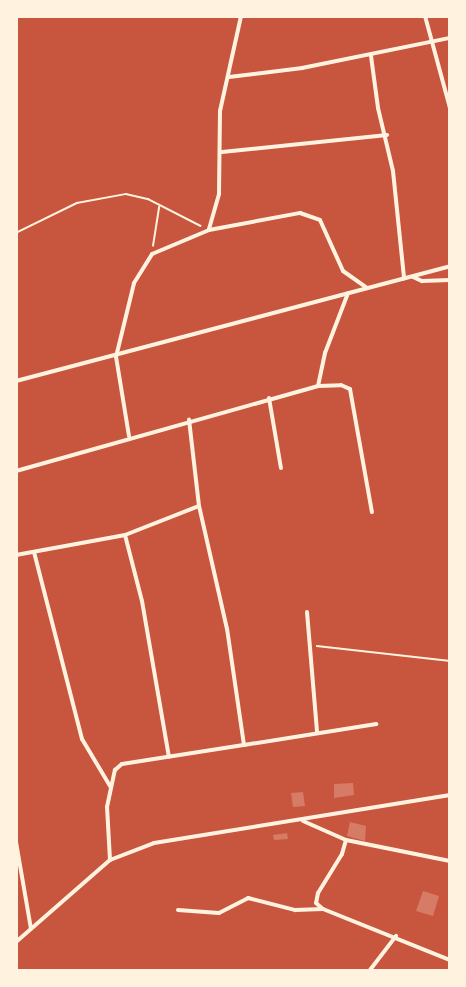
<!DOCTYPE html>
<style>
body{margin:0}
#map{position:relative;width:466px;height:987px;overflow:hidden;background:#c8553d;font-family:Lato,sans-serif}
div>[style]{position:absolute}
[style*='--x']{left:calc(var(--x)*1px);top:calc(var(--y)*1px);width:calc(var(--w)*1px);rotate:calc(var(--a)*1deg)}
.building>*{inset:0;background:#d67c66}
.path>*{height:1.5px;margin:-0.75px;padding:0 0.75px;transform-origin:0.75px;border-radius:0.75px;background:#fff3e0}
.minor>*{height:4px;margin:-2px;padding:0 2px;transform-origin:2px;border-radius:2px;background:#fff3e0}
span{translate:-50% -50%;white-space:nowrap;text-align:center;line-height:1.15;-webkit-text-stroke:6px #fff3e0;paint-order:stroke}
.frame{position:absolute;inset:0;border:18px solid #fff3e0;pointer-events:none}
</style>
<div id="map">
<div class="building">
<div style="clip-path:polygon(353px 783px,354px 795px,334px 798px,334px 784px)"></div>
<div style="clip-path:polygon(303px 792px,305px 806px,293px 807px,291px 793px)"></div>
<div style="clip-path:polygon(350px 822px,366px 826px,365px 841px,347px 836px)"></div>
<div style="clip-path:polygon(287px 833px,288px 839px,274px 840px,273px 835px)"></div>
<div style="clip-path:polygon(423px 891px,439px 896px,433px 916px,416px 911px)"></div>
</div>
<div class="path">
<div style="--x:16;--y:233;--w:68;--a:-26.2"></div>
<div style="--x:77;--y:203;--w:50;--a:-10.4"></div>
<div style="--x:126;--y:194;--w:23;--a:13"></div>
<div style="--x:148;--y:199;--w:59;--a:27"></div>
<div style="--x:153;--y:246;--w:39;--a:-81"></div>
<div style="--x:317;--y:646;--w:134;--a:6.4"></div>
</div>
<div class="minor">
<div style="--x:425;--y:16;--w:95;--a:74.8"></div>
<div style="--x:371;--y:56;--w:52;--a:82.3"></div>
<div style="--x:378;--y:108;--w:65;--a:76.6"></div>
<div style="--x:393;--y:171;--w:108;--a:84.1"></div>
<div style="--x:229;--y:77;--w:74;--a:-7"></div>
<div style="--x:302;--y:68;--w:151;--a:-11.5"></div>
<div style="--x:222;--y:152;--w:166;--a:-5.9"></div>
<div style="--x:209;--y:229;--w:37;--a:-74"></div>
<div style="--x:219;--y:193;--w:82;--a:-89.3"></div>
<div style="--x:220;--y:111;--w:97;--a:-77.5"></div>
<div style="--x:413;--y:277;--w:10;--a:24"></div>
<div style="--x:422;--y:281;--w:28;--a:-2"></div>
<div style="--x:16;--y:381;--w:449;--a:-14.8"></div>
<div style="--x:318;--y:386;--w:23;--a:-2"></div>
<div style="--x:341;--y:385;--w:10;--a:24"></div>
<div style="--x:350;--y:389;--w:125;--a:79.9"></div>
<div style="--x:269;--y:398;--w:71;--a:80.3"></div>
<div style="--x:129;--y:436;--w:80;--a:-99.3"></div>
<div style="--x:116;--y:357;--w:76;--a:-76.3"></div>
<div style="--x:134;--y:283;--w:34;--a:-58"></div>
<div style="--x:152;--y:254;--w:62;--a:-22.8"></div>
<div style="--x:209;--y:230;--w:93;--a:-10.6"></div>
<div style="--x:300;--y:213;--w:21;--a:19"></div>
<div style="--x:320;--y:220;--w:56;--a:65.7"></div>
<div style="--x:343;--y:271;--w:28;--a:35"></div>
<div style="--x:16;--y:471;--w:314;--a:-15.7"></div>
<div style="--x:318;--y:386;--w:34;--a:-78"></div>
<div style="--x:325;--y:353;--w:64;--a:-69"></div>
<div style="--x:125;--y:535;--w:68;--a:75.6"></div>
<div style="--x:142;--y:601;--w:158;--a:80.2"></div>
<div style="--x:34;--y:552;--w:193;--a:75.6"></div>
<div style="--x:82;--y:739;--w:55;--a:59.2"></div>
<div style="--x:16;--y:555;--w:111;--a:-10.4"></div>
<div style="--x:125;--y:535;--w:79;--a:-21.4"></div>
<div style="--x:199;--y:506;--w:87;--a:-96.6"></div>
<div style="--x:307;--y:612;--w:120;--a:85.2"></div>
<div style="--x:244;--y:745;--w:134;--a:-9"></div>
<div style="--x:303;--y:821;--w:47;--a:23.8"></div>
<div style="--x:346;--y:840;--w:15;--a:106"></div>
<div style="--x:342;--y:854;--w:46;--a:121.6"></div>
<div style="--x:318;--y:893;--w:10;--a:101"></div>
<div style="--x:316;--y:903;--w:9;--a:41"></div>
<div style="--x:323;--y:909;--w:137;--a:21.9"></div>
<div style="--x:346;--y:840;--w:106;--a:11.4"></div>
<div style="--x:16;--y:842;--w:88;--a:80.2"></div>
<div style="--x:110;--y:860;--w:53;--a:-93.2"></div>
<div style="--x:107;--y:807;--w:38;--a:-78"></div>
<div style="--x:115;--y:770;--w:9;--a:-41"></div>
<div style="--x:122;--y:764;--w:123;--a:-8.9"></div>
<div style="--x:244;--y:745;--w:117;--a:-98.3"></div>
<div style="--x:227;--y:629;--w:126;--a:-102.8"></div>
<div style="--x:178;--y:910;--w:41;--a:4.2"></div>
<div style="--x:219;--y:913;--w:33;--a:-27"></div>
<div style="--x:248;--y:898;--w:49;--a:14.3"></div>
<div style="--x:295;--y:910;--w:28;--a:-2"></div>
<div style="--x:16;--y:942;--w:125;--a:-41.1"></div>
<div style="--x:110;--y:860;--w:47;--a:-21.1"></div>
<div style="--x:154;--y:843;--w:300;--a:-9.2"></div>
<div style="--x:370;--y:970;--w:43;--a:-52.6"></div>
</div>
<div class="frame"></div>
</div>
